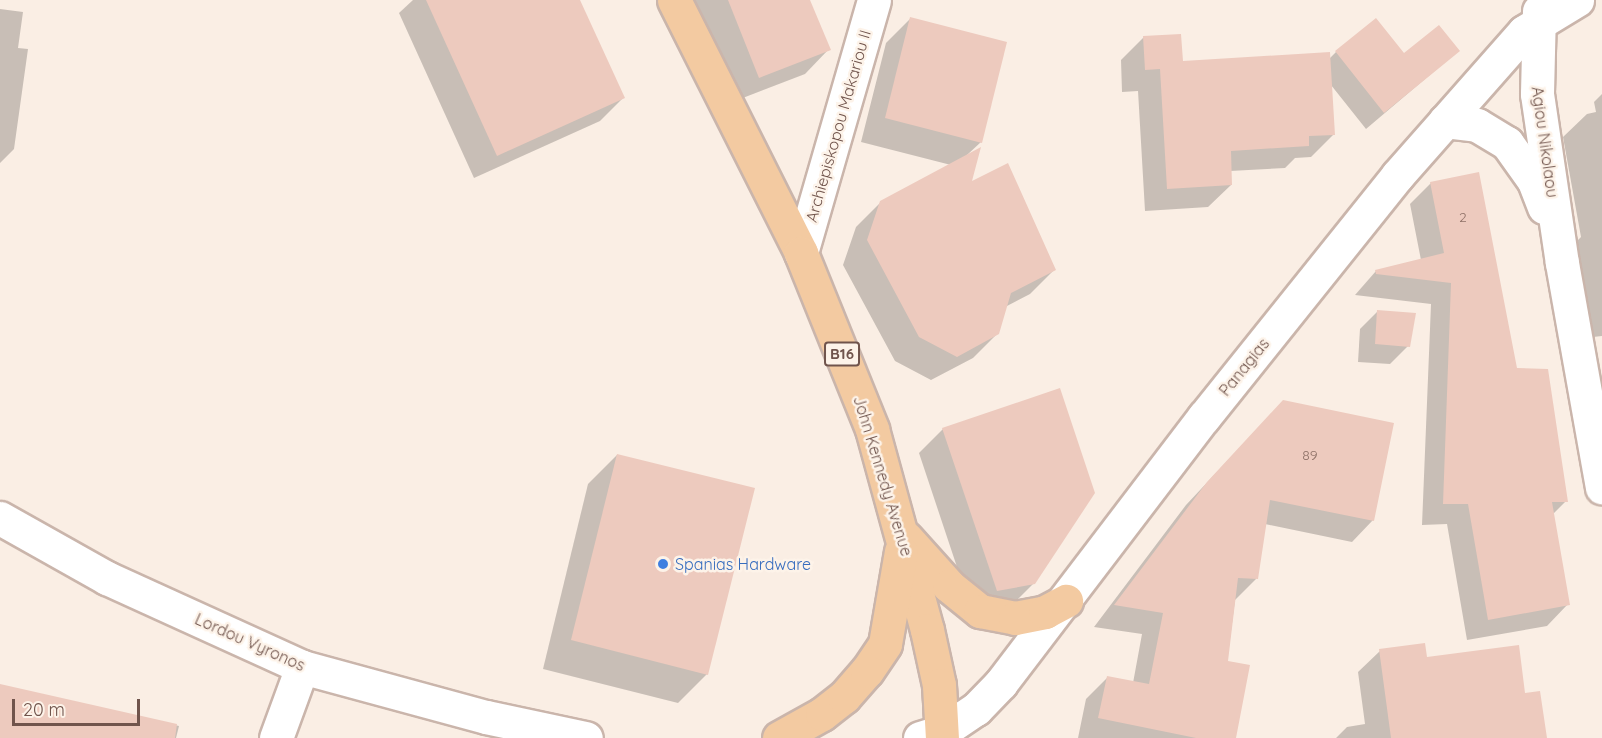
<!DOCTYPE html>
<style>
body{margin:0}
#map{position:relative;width:1602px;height:738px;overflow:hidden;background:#faeee4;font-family:Quicksand,sans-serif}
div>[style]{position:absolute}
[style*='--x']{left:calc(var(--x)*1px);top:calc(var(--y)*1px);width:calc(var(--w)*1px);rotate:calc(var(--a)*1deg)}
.shadow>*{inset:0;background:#0003}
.building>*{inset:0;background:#edcabe}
.roads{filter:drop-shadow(2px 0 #cab5ab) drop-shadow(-2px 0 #cab5ab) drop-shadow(0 2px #cab5ab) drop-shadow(0 -2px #cab5ab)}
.minor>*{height:33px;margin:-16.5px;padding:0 16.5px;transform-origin:16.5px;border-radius:16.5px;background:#fff}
.major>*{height:33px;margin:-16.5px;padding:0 16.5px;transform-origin:16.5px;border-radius:16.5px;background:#f3caa1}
.dots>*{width:16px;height:16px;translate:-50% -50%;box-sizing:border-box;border:3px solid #fdf3e9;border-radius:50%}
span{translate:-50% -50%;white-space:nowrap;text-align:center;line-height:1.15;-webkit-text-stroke:5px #fdf3e9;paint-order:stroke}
.number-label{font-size:14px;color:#8f7268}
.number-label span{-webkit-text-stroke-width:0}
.shield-label span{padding:2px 4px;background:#fdf3e9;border:2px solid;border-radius:4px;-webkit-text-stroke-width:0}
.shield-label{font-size:15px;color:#70544c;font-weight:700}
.street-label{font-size:16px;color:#70544c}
.shop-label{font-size:16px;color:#366cbe}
.left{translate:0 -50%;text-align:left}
.scale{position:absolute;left:12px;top:699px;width:128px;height:27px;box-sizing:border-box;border:3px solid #70544c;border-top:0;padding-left:8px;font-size:18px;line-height:21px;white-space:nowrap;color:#70544c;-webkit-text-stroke:4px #fdf3e9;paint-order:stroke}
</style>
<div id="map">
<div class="shadow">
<div style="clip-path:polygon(413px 0,579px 0,623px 98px,600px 121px,474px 178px,399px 13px)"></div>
<div style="clip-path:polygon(694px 0,809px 0,829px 49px,805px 74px,735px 101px)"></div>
<div style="clip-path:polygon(0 9px,23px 12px,18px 48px,28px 49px,14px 149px,0 163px)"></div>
<div style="clip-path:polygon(911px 18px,981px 142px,967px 155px,970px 184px,1054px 270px,1030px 294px,1005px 307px,998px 333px,973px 358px,931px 380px,895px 361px,843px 265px,856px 227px,881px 202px,951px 165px,861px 142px,886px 43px)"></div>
<div style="clip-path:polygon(1144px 37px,1182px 63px,1329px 59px,1336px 52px,1404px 55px,1458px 51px,1366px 129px,1331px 85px,1334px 134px,1311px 157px,1295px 158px,1285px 168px,1230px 171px,1231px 185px,1208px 207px,1145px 211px,1138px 91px,1122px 92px,1121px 60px)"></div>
<div style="clip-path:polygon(1602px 94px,1602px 336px,1593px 337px,1575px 243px,1581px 237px,1563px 137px,1587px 114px,1596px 112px,1594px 102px)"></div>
<div style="clip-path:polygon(1431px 183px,1516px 370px,1566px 501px,1552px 515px,1568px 604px,1547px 626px,1467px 640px,1447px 524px,1422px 525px,1431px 304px,1355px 295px,1376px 271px,1421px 260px,1410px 204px)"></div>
<div style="clip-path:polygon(1377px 312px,1408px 346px,1390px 364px,1358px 362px,1360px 329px)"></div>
<div style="clip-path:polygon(1262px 424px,1373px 520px,1352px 542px,1265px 524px,1256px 579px,1235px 600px,1227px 662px,1234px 738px,1078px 738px,1086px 699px,1108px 677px,1133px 683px,1142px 634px,1094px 627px,1186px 505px)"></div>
<div style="clip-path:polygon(943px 429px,1034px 583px,1009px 608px,973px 615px,919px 453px)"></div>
<div style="clip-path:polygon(617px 455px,707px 674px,678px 703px,543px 669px,588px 484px)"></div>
<div style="clip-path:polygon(1380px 651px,1426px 659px,1523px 695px,1546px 738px,1336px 738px,1347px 727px,1365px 724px,1358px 672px)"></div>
<div style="clip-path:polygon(0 685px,179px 726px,176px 738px,0 738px)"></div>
</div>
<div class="building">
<div style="clip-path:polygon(426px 0,580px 0,625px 98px,497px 156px)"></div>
<div style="clip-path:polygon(728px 0,810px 0,831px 50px,759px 78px)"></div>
<div style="clip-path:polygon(910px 17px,1007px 42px,982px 143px,885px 118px)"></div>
<div style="clip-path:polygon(1376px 18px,1404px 53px,1439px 25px,1460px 51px,1384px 113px,1335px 51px)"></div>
<div style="clip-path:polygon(1181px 34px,1183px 61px,1330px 52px,1335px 135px,1309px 136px,1309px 146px,1231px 151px,1232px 185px,1167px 189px,1160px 69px,1145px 70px,1143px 36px)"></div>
<div style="clip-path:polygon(981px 147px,972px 181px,1008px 163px,1056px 270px,1011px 293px,999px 334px,957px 357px,919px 337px,867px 240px,880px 201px)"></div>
<div style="clip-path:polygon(1479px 172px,1517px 368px,1548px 369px,1568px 502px,1552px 502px,1570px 605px,1488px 620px,1468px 504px,1443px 504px,1451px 283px,1376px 274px,1375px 270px,1444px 253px,1430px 182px)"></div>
<div style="clip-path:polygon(1377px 310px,1416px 313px,1410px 347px,1375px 344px)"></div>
<div style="clip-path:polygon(1060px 388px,1095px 493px,1035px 584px,997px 591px,942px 428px)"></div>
<div style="clip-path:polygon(1283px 400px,1394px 423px,1374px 521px,1270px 500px,1258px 579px,1238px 578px,1228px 661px,1250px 665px,1236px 738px,1196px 738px,1098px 718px,1107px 676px,1149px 684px,1163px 613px,1114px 605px,1207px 482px)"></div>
<div style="clip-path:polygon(617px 454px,755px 488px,708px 675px,571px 640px)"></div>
<div style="clip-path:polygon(1425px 643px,1427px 657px,1519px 645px,1525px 693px,1540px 691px,1547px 738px,1391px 738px,1379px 649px)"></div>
<div style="clip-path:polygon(0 684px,177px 724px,175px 738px,0 738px)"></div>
</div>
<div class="roads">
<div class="minor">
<div style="--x:1539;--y:11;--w:83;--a:91.4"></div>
<div style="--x:1537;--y:94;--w:171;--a:81.6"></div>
<div style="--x:1562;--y:263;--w:228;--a:79.9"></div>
<div style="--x:1445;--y:121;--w:32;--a:7"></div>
<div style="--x:1477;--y:125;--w:35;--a:31"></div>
<div style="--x:1507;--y:143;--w:47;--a:54.6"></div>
<div style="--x:1534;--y:181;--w:28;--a:69"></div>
<div style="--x:801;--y:253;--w:263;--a:-73.9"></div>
<div style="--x:0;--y:518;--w:123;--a:29.3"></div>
<div style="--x:107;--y:578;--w:214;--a:24.5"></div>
<div style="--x:302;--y:667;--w:191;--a:15.2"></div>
<div style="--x:486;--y:717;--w:102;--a:11.9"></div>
<div style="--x:276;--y:738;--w:76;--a:-69.9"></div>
<div style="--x:920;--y:738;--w:24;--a:-17"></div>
<div style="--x:943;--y:731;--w:40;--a:-34"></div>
<div style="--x:976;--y:709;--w:36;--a:-46"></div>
<div style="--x:1001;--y:683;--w:335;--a:-52.7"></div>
<div style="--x:1204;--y:417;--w:309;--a:-51.3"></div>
<div style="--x:1397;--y:176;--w:192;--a:-48.6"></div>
<div style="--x:1524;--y:32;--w:62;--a:-31.1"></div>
</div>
<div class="major">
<div style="--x:674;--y:0;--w:283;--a:63.3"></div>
<div style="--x:801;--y:253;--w:190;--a:68"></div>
<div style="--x:872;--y:429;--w:208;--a:74.7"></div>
<div style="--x:927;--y:630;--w:56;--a:77.7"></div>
<div style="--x:939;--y:685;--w:53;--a:86.8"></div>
<div style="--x:906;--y:538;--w:64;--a:48.1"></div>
<div style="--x:949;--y:586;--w:40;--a:39"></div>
<div style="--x:980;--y:611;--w:36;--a:11"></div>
<div style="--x:1015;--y:618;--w:31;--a:-11"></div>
<div style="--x:1045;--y:612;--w:24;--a:-28"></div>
<div style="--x:779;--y:738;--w:49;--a:-29.2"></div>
<div style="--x:822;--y:714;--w:28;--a:-38"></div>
<div style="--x:844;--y:697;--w:35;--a:-49"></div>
<div style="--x:867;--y:671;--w:32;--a:-56"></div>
<div style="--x:885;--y:644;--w:94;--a:-80.2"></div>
</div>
</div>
<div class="dots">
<div style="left:663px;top:564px;background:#3f7fe0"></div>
</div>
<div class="number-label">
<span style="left:1463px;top:217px">2</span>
<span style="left:1310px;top:455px">89</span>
</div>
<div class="shield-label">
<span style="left:842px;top:354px">B16</span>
</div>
<div class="street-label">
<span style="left:838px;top:126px;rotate:-74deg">Archiepiskopou Makariou II</span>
<span style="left:1545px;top:142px;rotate:82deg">Agiou Nikolaou</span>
<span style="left:1244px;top:367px;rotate:-51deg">Panagias</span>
<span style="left:883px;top:476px;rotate:73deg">John Kennedy Avenue</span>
<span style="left:250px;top:642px;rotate:24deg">Lordou Vyronos</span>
</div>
<div class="shop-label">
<span class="left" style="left:675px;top:564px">Spanias Hardware</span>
</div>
<div class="scale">20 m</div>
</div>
